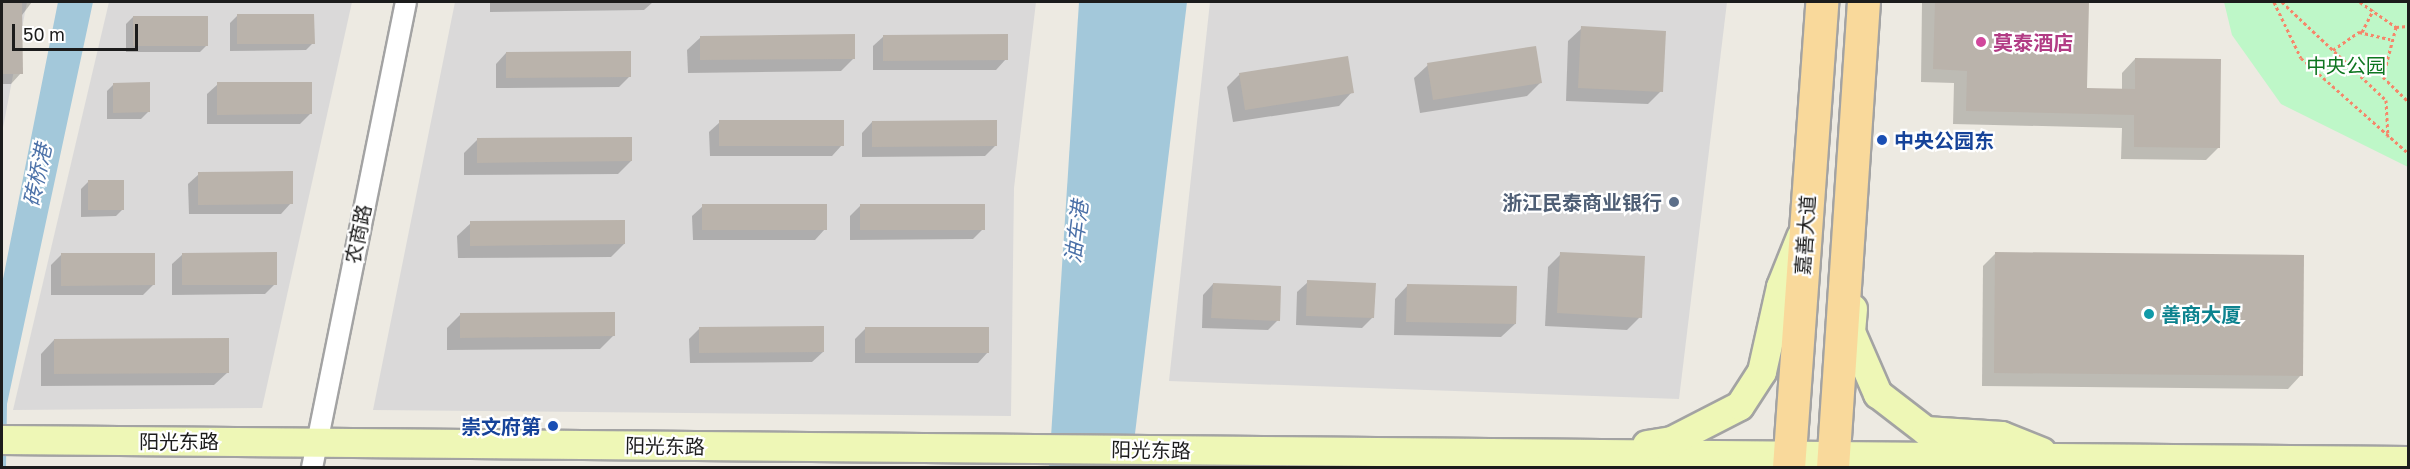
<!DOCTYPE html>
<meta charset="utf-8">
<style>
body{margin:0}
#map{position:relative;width:2410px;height:469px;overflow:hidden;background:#edeae2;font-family:"Golos Text","Noto Sans SC",sans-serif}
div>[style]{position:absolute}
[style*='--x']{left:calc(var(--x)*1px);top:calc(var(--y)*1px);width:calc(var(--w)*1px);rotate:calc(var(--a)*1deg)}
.residential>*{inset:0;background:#dad9d9}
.park>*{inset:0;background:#bef7c8}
.water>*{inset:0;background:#a3c8da}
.shadow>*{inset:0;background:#0003}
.building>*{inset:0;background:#bab3ab}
.path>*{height:3px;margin-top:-1.5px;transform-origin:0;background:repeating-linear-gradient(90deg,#f6866a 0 3px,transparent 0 6px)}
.roads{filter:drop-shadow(2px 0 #a3a3a3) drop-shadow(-2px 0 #a3a3a3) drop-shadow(0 2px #a3a3a3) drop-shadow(0 -2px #a3a3a3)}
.street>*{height:20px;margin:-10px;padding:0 10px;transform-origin:10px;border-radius:10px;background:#fff}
.secondary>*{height:28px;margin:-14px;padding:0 14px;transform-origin:14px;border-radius:14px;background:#eef7b6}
.primary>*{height:32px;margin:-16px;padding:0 16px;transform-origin:16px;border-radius:16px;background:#f9d99b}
.dots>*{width:16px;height:16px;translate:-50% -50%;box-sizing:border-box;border:3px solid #fff;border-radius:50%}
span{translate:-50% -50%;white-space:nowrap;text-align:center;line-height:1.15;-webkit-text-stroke:4.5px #fff;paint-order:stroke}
.hotel-label{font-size:20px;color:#b23c85;font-weight:700}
.left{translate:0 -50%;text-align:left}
.park-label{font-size:20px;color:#0e7620}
.transit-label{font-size:20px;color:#164399;font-weight:700}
.right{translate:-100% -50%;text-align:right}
.service-label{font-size:20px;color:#4e5e75;font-weight:700}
.street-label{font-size:20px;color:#1c1c1c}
.culture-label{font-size:20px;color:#0d838f;font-weight:700}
.water-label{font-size:21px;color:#4c71a8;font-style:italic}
.frame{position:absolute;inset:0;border:3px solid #1c1c1c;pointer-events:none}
.scale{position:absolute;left:12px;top:24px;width:126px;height:27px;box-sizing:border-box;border:3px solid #1c1c1c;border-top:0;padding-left:8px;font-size:18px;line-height:21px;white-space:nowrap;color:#1c1c1c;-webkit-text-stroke:4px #fff;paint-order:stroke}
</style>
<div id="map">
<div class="residential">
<div style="clip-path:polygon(2px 2px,27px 2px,2px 133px)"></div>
<div style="clip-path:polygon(109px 2px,352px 2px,262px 408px,13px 410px)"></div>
<div style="clip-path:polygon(455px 2px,1036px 2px,1014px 188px,1011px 416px,373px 410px)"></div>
<div style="clip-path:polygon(1210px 2px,1727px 2px,1679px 399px,1169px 381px)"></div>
</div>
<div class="park">
<div style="clip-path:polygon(2224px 2px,2408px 2px,2408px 167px,2281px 104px,2232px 35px)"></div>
</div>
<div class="water">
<div style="clip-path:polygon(58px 2px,93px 2px,7px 404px,6px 467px,2px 468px,2px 284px)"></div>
<div style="clip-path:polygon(1079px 2px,1187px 2px,1131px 467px,1049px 468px)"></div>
</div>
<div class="shadow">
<div style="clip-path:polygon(2px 2px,32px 2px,22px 15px,21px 73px,11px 84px,2px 84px)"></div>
<div style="clip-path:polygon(490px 2px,653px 2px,644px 10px,490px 12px)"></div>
<div style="clip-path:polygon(1922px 2px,2087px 2px,2085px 90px,2122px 90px,2122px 73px,2135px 59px,2219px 147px,2206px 160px,2121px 159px,2122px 128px,1953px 124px,1954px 83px,1921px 82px)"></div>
<div style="clip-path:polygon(237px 16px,313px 43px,306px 50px,230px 51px,230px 23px)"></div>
<div style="clip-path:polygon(133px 17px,207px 45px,200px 52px,126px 52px,126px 24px)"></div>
<div style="clip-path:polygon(1582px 28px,1661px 91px,1648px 104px,1566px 101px,1568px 41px)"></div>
<div style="clip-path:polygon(884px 36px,1006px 59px,996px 70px,873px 70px,873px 46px)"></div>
<div style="clip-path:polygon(701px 37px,854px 58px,841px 71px,688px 73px,687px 50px)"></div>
<div style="clip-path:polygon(506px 53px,629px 77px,619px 87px,496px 88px,496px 64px)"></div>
<div style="clip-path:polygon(1428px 65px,1540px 83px,1527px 96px,1420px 113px,1414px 78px)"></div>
<div style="clip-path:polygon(1240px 74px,1352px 92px,1339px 106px,1233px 122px,1227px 87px)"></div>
<div style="clip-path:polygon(114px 84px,148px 112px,141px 119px,107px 119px,107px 91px)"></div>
<div style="clip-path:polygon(218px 84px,310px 114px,300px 124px,207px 124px,207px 94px)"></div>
<div style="clip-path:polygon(720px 122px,842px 145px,832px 156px,710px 156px,709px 132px)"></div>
<div style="clip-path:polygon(872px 122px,995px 146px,985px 156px,862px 157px,862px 133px)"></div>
<div style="clip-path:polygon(477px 140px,631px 161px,618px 174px,464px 175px,464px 153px)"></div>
<div style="clip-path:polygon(199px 174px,291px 203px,281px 214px,189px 214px,188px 184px)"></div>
<div style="clip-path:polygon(88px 182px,123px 209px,116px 216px,81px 217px,81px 189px)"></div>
<div style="clip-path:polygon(703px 206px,825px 229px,815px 240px,693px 240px,692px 216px)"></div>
<div style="clip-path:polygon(860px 206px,983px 229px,973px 239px,850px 240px,850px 216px)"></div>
<div style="clip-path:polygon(471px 223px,624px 244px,611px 257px,458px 258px,457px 236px)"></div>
<div style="clip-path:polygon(1996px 253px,2301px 375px,2288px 389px,1982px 386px,1983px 266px)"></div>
<div style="clip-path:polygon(183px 254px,275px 284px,265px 294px,172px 295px,172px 264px)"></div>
<div style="clip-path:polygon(1561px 254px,1640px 317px,1627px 330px,1545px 326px,1548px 267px)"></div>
<div style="clip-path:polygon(61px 255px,154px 284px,143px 295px,51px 295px,51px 265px)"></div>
<div style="clip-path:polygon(1308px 282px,1373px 317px,1362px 328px,1296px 325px,1297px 292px)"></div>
<div style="clip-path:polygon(1213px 284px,1278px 320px,1268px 330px,1202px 328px,1203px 295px)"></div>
<div style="clip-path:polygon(1408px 285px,1515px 324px,1501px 337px,1394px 335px,1395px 299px)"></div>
<div style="clip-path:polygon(460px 315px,613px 336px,600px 349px,447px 350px,447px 328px)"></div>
<div style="clip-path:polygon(700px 328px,823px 352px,812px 362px,690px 363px,689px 339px)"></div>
<div style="clip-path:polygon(865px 329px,988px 352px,978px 363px,855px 363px,855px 339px)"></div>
<div style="clip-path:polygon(54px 340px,228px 372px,214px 385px,41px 386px,41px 354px)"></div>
</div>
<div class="building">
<div style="clip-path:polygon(2px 2px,22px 2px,23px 74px,2px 74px)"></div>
<div style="clip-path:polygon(1935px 2px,2089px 2px,2087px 88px,2135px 89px,2135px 58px,2221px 59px,2220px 148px,2134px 147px,2134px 115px,1966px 111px,1967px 71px,1933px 69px)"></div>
<div style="clip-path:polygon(237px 14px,314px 14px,315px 44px,237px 44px)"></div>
<div style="clip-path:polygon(133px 16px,208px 16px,208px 46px,133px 46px)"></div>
<div style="clip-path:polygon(1581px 26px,1666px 31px,1663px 92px,1578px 88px)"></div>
<div style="clip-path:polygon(855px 34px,855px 59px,700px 60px,700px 36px)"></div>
<div style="clip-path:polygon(1008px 34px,1008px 60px,883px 61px,883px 35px)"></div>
<div style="clip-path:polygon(1536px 46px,1542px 83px,1433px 100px,1427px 63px)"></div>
<div style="clip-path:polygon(631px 51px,631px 77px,506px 78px,506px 52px)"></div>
<div style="clip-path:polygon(1348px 56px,1354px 93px,1245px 110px,1239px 73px)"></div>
<div style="clip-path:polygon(150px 82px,150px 112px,113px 113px,113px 83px)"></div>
<div style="clip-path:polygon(217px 82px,312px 82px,312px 114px,217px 115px)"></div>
<div style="clip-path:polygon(719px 120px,844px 120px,844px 146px,719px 146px)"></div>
<div style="clip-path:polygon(997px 120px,997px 146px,872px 147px,872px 121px)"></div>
<div style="clip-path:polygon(632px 137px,632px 161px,477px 163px,477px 138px)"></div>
<div style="clip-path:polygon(293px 171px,293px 204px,198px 205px,198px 172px)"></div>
<div style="clip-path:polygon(88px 180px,124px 180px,124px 210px,88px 210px)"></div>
<div style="clip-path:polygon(702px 204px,827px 204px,827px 230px,702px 230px)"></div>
<div style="clip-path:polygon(860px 204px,985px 204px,985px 230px,860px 230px)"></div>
<div style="clip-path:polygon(625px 220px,625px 244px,470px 246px,470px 221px)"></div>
<div style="clip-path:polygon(277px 252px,277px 285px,182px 285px,182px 253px)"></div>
<div style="clip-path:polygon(1560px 252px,1645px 256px,1642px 318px,1557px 313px)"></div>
<div style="clip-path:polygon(1995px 252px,2304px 255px,2303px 376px,1994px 373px)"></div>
<div style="clip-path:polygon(61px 253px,155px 253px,155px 285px,61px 286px)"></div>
<div style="clip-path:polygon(1307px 280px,1376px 283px,1374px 318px,1306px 316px)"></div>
<div style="clip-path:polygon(1213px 283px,1281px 286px,1280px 321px,1211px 318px)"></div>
<div style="clip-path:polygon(1407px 284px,1517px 286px,1516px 324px,1406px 322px)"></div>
<div style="clip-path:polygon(615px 312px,615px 336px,460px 338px,460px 313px)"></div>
<div style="clip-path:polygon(824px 326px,824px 352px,699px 353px,699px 327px)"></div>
<div style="clip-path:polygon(865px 327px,989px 327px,989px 353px,865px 353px)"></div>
<div style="clip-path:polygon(229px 338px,229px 373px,54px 374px,54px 339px)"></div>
</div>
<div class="path">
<div style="--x:2274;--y:2;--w:62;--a:64.3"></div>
<div style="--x:2301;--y:58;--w:143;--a:41.6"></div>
<div style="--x:2282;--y:2;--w:143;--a:43.3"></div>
<div style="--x:2386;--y:100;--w:37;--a:87"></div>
<div style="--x:2360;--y:2;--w:44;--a:34.8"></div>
<div style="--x:2396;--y:27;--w:12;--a:-5"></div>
<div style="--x:2396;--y:27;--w:52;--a:104.6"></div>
<div style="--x:2383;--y:77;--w:35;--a:44"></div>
<div style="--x:2362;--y:32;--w:25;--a:-63"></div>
<div style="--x:2333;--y:50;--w:32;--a:-35"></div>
<div style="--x:2359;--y:32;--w:32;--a:13"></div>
</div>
<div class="roads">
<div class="street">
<div style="--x:312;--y:468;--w:475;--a:-78.6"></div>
</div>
<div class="secondary">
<div style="--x:1853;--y:309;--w:23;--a:95"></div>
<div style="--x:1851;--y:332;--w:68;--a:66.5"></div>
<div style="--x:1878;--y:394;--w:61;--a:37.6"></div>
<div style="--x:1926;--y:431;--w:76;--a:3.8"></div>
<div style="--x:2002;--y:436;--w:43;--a:21.8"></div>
<div style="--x:2;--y:440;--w:2406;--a:0.5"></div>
<div style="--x:1647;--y:445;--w:25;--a:-9"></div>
<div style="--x:1672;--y:441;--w:76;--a:-27.2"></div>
<div style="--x:1740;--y:406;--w:40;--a:-57.1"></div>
<div style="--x:1762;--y:372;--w:87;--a:-77.4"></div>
<div style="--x:1781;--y:287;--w:54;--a:-68.2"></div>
</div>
<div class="primary">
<div style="--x:1789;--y:468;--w:467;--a:-85.9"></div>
<div style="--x:1833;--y:468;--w:467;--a:-86.2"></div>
</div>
</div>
<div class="dots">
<div style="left:1981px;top:42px;background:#d1479c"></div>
<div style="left:1882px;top:140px;background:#1a4fb4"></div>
<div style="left:1674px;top:202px;background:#5c6f8a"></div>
<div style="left:2149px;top:314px;background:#0f9aa8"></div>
<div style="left:553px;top:426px;background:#1a4fb4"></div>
</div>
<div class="hotel-label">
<span class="left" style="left:1993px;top:42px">莫泰酒店</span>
</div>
<div class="park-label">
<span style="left:2346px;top:65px">中央公园</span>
</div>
<div class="transit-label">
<span class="left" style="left:1894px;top:140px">中央公园东</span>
<span class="right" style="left:541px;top:426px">崇文府第</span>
</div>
<div class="service-label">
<span class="right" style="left:1662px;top:202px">浙江民泰商业银行</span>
</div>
<div class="street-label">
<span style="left:358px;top:234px;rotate:-78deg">农商路</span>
<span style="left:1805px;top:235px;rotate:-86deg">嘉善大道</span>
<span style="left:179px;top:441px">阳光东路</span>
<span style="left:665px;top:446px;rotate:1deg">阳光东路</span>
<span style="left:1151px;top:450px;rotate:1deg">阳光东路</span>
</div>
<div class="culture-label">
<span class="left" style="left:2161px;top:314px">善商大厦</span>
</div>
<div class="water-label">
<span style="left:37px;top:175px;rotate:-78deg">砖桥港</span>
<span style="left:1076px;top:232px;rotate:-83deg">油车港</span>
</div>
<div class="frame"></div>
<div class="scale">50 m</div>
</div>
